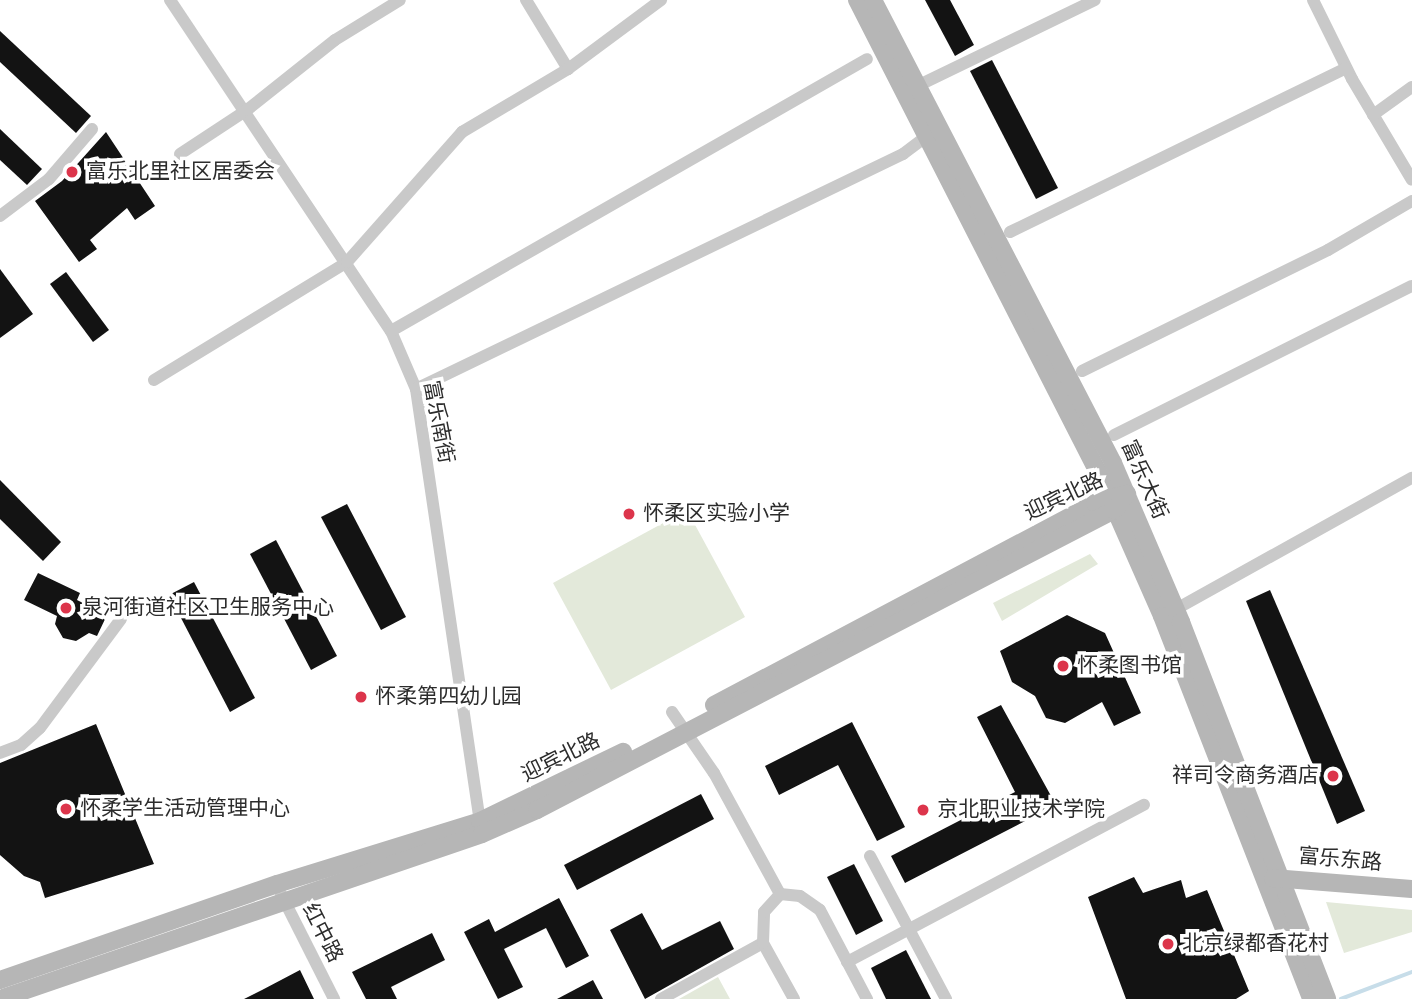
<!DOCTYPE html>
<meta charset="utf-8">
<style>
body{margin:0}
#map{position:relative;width:1412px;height:999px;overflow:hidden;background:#fff;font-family:"Varela Round","Noto Sans SC",sans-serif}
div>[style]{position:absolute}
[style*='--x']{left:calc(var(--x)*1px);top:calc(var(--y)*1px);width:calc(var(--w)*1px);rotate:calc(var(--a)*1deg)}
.green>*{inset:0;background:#e3e9da}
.stream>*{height:3.5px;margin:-1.75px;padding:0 1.75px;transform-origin:1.75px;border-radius:1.75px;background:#c7dde9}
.building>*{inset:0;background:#131313}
.street>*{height:12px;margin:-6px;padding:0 6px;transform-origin:6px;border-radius:6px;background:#c9c9c9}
.secondary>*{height:18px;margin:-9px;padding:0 9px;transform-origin:9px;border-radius:9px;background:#b6b6b6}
.dots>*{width:19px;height:19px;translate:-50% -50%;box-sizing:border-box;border:4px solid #fff;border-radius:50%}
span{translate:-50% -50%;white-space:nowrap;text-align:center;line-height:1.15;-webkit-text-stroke:7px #fff;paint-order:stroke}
.poi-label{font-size:21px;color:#2c2c2c}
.left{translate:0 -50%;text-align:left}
.right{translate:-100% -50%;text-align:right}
.street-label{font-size:21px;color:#2c2c2c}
</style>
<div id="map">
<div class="green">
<div style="clip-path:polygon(687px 510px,745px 617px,611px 690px,553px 583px)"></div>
<div style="clip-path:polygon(1090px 554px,1098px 564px,1002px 621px,993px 603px)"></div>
<div style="clip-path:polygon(1326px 902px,1412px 910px,1412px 932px,1344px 953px)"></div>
<div style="clip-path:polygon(718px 977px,730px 999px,679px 999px)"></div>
</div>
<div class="stream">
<div style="--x:1341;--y:999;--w:76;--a:-20.8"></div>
</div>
<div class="building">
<div style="clip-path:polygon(925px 0,950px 0,974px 45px,955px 56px)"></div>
<div style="clip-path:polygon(0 31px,91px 116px,76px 133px,0 62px)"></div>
<div style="clip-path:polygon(992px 60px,1058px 188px,1036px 199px,970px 71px)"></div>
<div style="clip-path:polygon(0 129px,42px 169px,27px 185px,0 160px)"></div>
<div style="clip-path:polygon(106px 132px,155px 206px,135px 220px,127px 208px,90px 240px,97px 249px,79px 262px,35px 201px,62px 181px)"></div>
<div style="clip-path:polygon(0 269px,33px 314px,0 338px)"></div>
<div style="clip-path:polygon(66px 272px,109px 330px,93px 342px,50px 284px)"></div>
<div style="clip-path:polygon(0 480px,61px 542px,43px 561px,0 519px)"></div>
<div style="clip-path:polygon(347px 504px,406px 617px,381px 630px,321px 517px)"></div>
<div style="clip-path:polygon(276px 540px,337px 656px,311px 670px,250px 554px)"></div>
<div style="clip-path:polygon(38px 573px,80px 593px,77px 600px,107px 615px,97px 636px,89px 633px,76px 641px,63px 638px,55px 624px,57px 616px,24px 600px)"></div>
<div style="clip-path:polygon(194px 582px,255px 698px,230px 712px,169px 595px)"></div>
<div style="clip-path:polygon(1270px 590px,1365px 811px,1337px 824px,1246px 601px)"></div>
<div style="clip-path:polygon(1067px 615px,1105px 633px,1141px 713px,1114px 726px,1102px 702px,1065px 723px,1046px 718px,1035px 696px,1012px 682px,1000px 651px)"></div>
<div style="clip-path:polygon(1001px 705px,1056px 805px,905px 883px,891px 856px,1015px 792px,977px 717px)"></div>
<div style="clip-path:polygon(852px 722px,905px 827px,877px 841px,838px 765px,779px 795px,765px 766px)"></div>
<div style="clip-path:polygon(96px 724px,154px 864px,45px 898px,40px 882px,24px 876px,0 855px,0 763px)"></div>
<div style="clip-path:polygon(701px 794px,714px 819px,577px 890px,564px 865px)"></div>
<div style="clip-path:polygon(854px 864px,883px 921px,856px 935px,827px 877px)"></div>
<div style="clip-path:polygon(1134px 877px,1143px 893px,1181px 880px,1186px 898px,1207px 890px,1249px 991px,1236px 999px,1126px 999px,1088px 897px)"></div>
<div style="clip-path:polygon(559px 898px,589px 956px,566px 968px,546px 928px,504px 949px,523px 987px,498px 999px,464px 932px,489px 919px,495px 932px)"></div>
<div style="clip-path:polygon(642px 913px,662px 950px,720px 921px,734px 949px,645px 999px,610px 930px)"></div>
<div style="clip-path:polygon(432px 933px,445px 960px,391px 987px,397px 999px,366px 999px,352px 972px)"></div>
<div style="clip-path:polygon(906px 950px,931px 999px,886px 999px,871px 968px)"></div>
<div style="clip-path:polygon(300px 970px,314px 999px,244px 999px,262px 990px)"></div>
<div style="clip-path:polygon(593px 980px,603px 999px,557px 999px)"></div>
</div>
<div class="street">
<div style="--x:170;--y:0;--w:398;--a:56.3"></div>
<div style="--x:391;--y:331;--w:63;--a:66.7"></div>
<div style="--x:416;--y:389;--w:445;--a:81.6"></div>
<div style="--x:526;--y:0;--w:81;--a:58.7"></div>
<div style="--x:1313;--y:0;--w:88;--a:63.7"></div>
<div style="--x:1352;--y:79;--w:117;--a:59.3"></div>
<div style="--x:911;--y:89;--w:204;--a:-25.8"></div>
<div style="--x:1373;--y:115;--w:48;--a:-35.7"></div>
<div style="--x:180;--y:154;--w:80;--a:-33.3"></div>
<div style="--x:247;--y:110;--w:112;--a:-38.5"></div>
<div style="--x:335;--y:40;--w:76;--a:-31.6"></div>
<div style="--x:0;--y:216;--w:61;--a:-37.1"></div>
<div style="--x:49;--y:179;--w:66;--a:-49.3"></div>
<div style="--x:1010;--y:232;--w:374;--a:-26"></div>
<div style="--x:391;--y:331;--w:548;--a:-29.74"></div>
<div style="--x:1082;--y:371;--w:274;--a:-26.2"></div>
<div style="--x:1328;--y:250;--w:97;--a:-30.3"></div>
<div style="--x:154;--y:380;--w:226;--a:-31.4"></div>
<div style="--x:347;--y:262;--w:174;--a:-48.5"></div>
<div style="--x:462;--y:132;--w:123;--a:-30.7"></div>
<div style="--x:568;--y:69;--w:116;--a:-36.6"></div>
<div style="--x:416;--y:389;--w:541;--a:-25.76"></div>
<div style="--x:903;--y:154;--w:36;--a:-37"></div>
<div style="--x:1114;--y:435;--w:333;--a:-26.6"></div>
<div style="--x:1169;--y:613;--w:278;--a:-29.1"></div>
<div style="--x:672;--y:712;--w:74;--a:55.5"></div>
<div style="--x:714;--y:773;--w:138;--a:61.4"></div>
<div style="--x:0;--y:753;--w:22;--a:-21"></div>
<div style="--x:21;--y:745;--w:25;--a:-42"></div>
<div style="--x:40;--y:728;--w:136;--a:-53.4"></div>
<div style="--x:870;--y:856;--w:162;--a:62"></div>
<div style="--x:281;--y:894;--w:118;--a:63.2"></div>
<div style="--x:847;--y:962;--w:336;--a:-27.9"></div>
<div style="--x:661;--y:999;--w:116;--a:-28.8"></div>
<div style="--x:794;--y:999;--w:64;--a:-119"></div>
<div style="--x:763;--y:943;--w:31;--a:-88"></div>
<div style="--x:764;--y:912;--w:24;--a:-48"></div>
<div style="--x:780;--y:894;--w:20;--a:6"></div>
<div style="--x:800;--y:896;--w:24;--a:35"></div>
<div style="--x:820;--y:910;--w:101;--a:62.2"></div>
</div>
<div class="secondary">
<div style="--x:857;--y:0;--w:541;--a:62.96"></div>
<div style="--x:1103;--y:482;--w:146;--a:66.2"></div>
<div style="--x:1162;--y:616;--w:411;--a:68.7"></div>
<div style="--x:873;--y:0;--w:522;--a:62.6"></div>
<div style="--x:1113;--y:463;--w:173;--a:66.8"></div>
<div style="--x:1181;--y:622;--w:404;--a:68.8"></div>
<div style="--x:714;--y:705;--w:431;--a:-27.9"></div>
<div style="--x:1095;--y:503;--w:33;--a:-16"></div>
<div style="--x:1273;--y:878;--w:139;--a:4.5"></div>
<div style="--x:0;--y:980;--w:293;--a:-19.1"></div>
<div style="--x:277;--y:884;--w:213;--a:-17.2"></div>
<div style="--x:480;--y:821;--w:159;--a:-25.8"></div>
<div style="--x:0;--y:999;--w:509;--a:-18.9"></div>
<div style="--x:482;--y:834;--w:60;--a:-23.6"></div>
<div style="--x:537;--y:810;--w:650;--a:-27.47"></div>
<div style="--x:1114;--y:510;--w:21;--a:-51"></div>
</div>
<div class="dots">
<div style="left:72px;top:172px;background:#dc354b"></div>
<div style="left:629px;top:514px;background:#dc354b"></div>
<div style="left:66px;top:608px;background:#dc354b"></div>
<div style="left:1063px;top:666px;background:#dc354b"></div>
<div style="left:361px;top:697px;background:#dc354b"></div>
<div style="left:1333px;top:776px;background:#dc354b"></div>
<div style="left:66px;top:809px;background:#dc354b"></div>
<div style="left:923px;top:810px;background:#dc354b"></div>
<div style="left:1168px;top:944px;background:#dc354b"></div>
</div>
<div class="poi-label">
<span class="left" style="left:86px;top:172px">富乐北里社区居委会</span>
<span class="left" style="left:643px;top:514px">怀柔区实验小学</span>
<span class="left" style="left:82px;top:608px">泉河街道社区卫生服务中心</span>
<span class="left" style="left:1077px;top:666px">怀柔图书馆</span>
<span class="left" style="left:375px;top:697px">怀柔第四幼儿园</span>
<span class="right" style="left:1319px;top:776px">祥司令商务酒店</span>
<span class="left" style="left:80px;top:809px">怀柔学生活动管理中心</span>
<span class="left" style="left:937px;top:810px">京北职业技术学院</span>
<span class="left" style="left:1182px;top:944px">北京绿都香花村</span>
</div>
<div class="street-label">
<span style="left:438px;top:422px;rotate:79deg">富乐南街</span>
<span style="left:1144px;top:480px;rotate:66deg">富乐大街</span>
<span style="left:1064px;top:497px;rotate:-25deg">迎宾北路</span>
<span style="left:561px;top:758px;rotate:-26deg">迎宾北路</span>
<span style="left:1340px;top:860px;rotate:5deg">富乐东路</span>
<span style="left:322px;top:933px;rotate:63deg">红中路</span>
</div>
</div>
